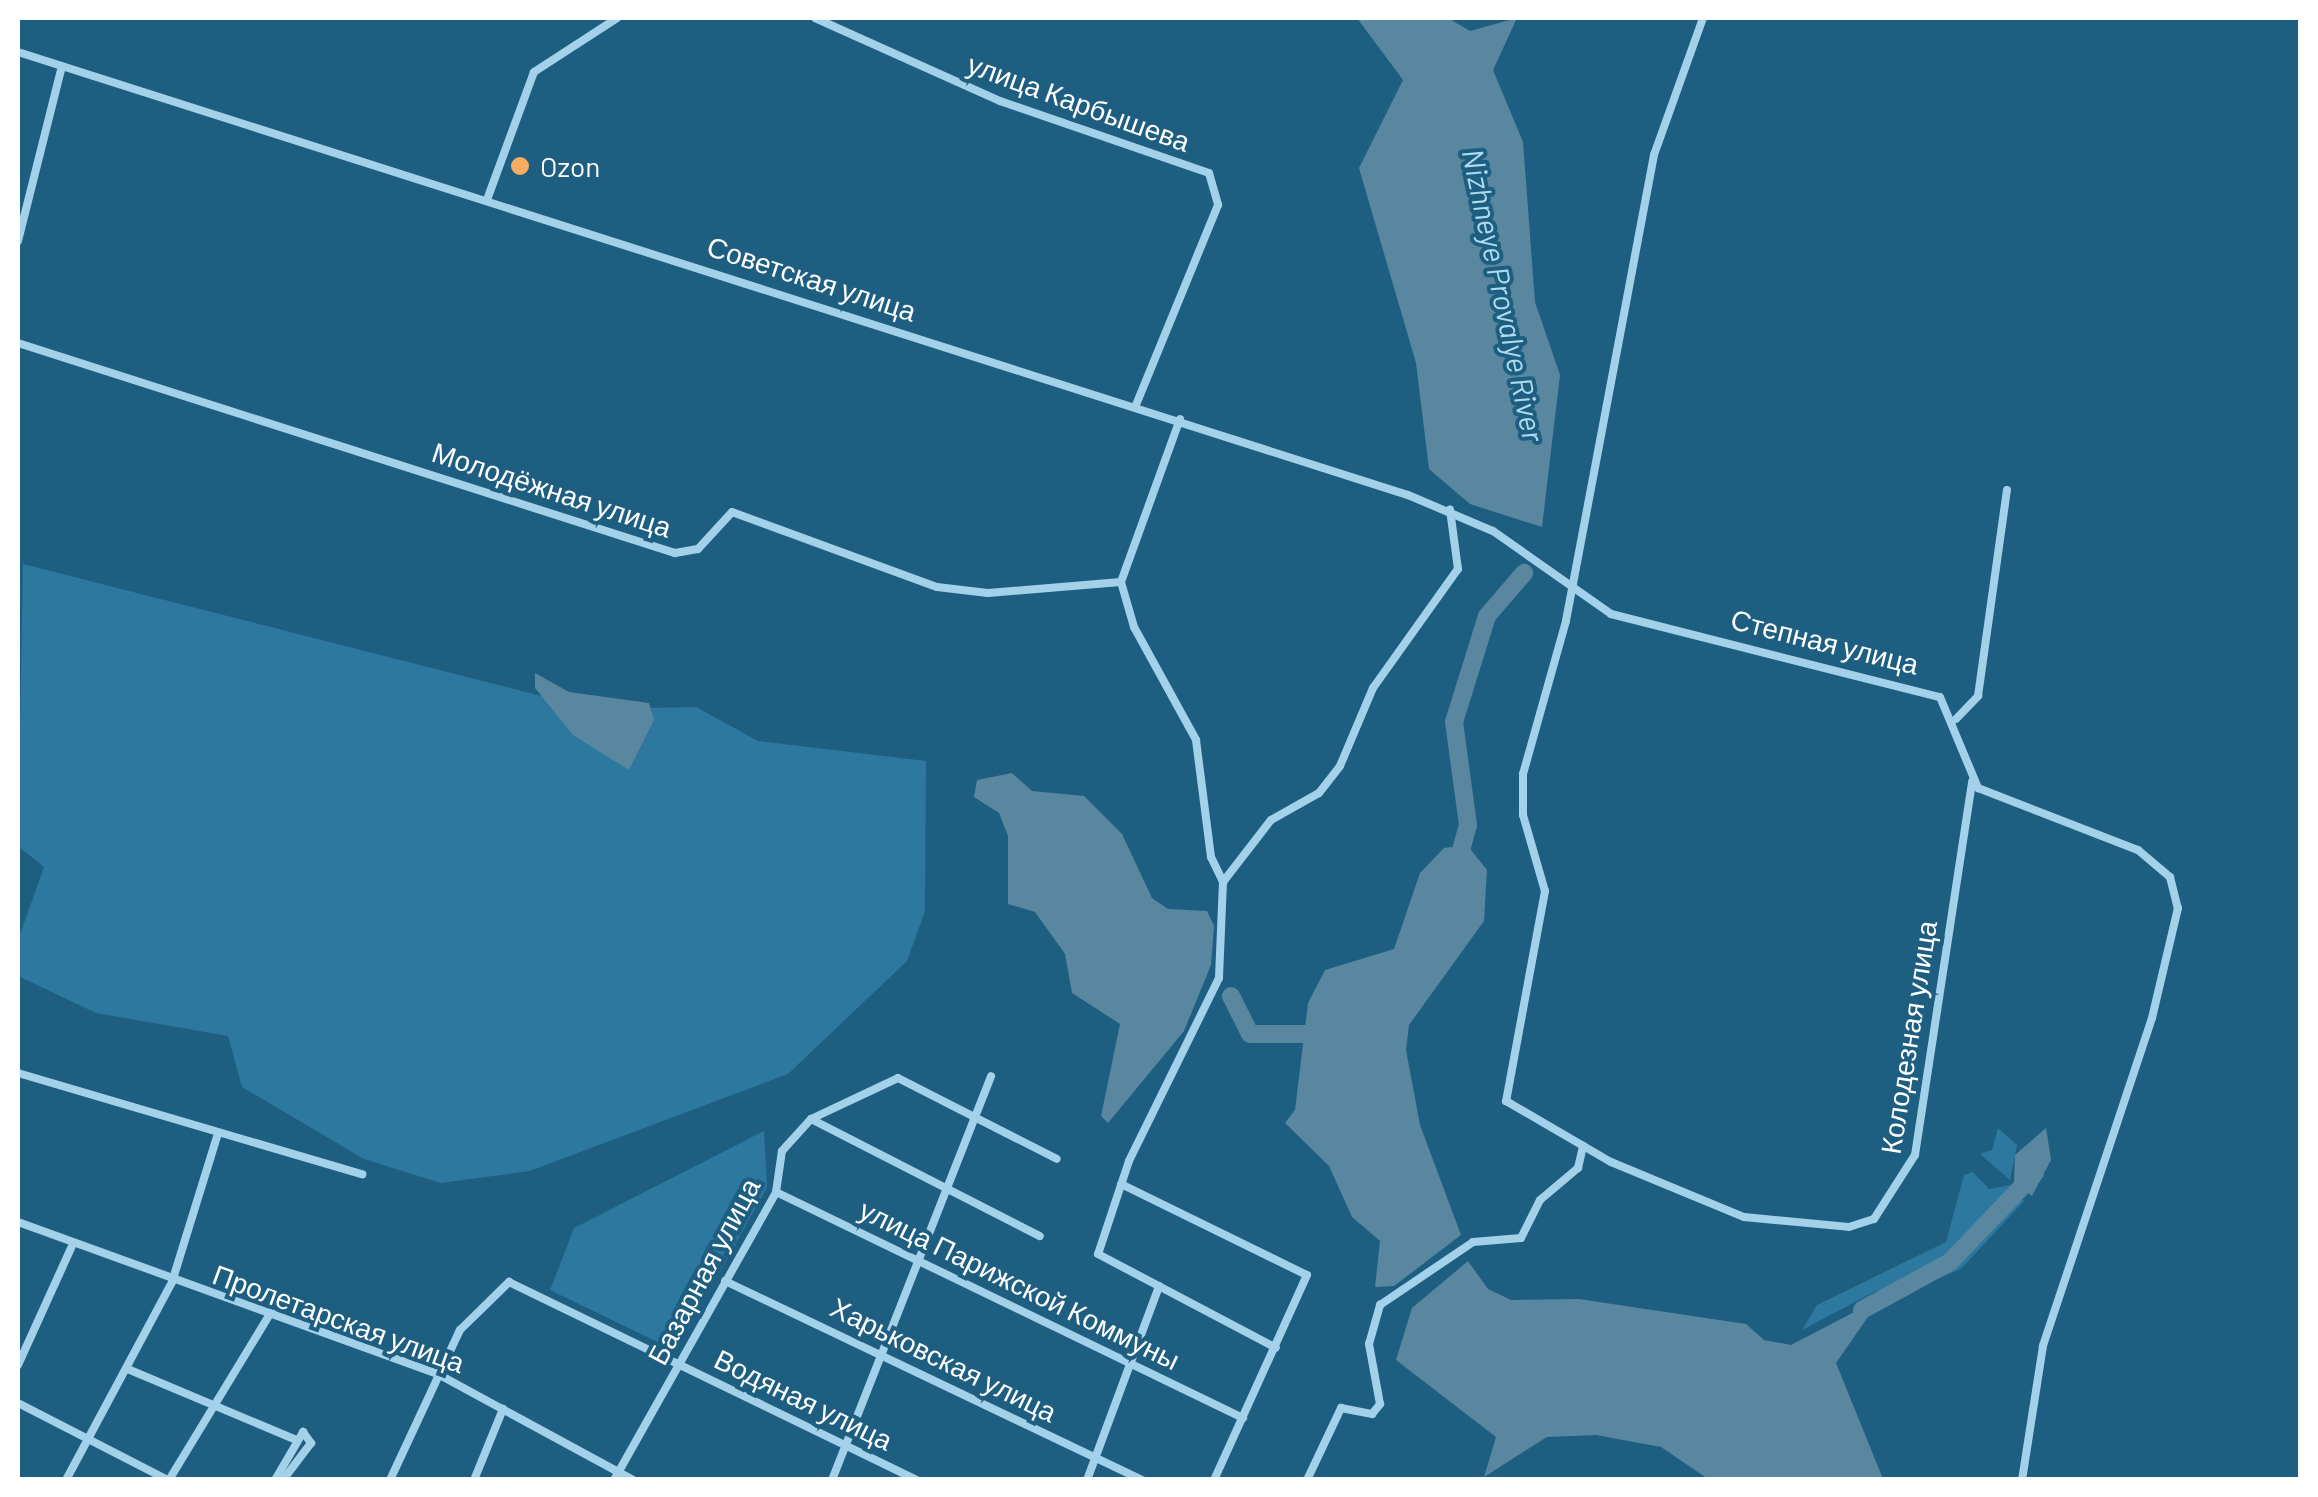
<!DOCTYPE html>
<meta charset="utf-8">
<style>
body{margin:0}
#map{position:relative;width:2318px;height:1497px;overflow:hidden;background:#1e5e81;font-family:Barlow,sans-serif}
div>[style]{position:absolute}
[style*='--x']{left:calc(var(--x)*1px);top:calc(var(--y)*1px);width:calc(var(--w)*1px);rotate:calc(var(--a)*1deg)}
.green>*{inset:0;background:#2d789e}
.water>*{inset:0;background:#5987a0}
.river>*{height:18px;margin:-9px;padding:0 9px;transform-origin:9px;border-radius:9px;background:#5987a0}
.street>*{height:8px;margin:-4px;padding:0 4px;transform-origin:4px;border-radius:4px;background:#a3d1e9}
.dots>*{width:28px;height:28px;translate:-50% -50%;box-sizing:border-box;border:5px solid #1e5e81;border-radius:50%}
span{translate:-50% -50%;white-space:nowrap;text-align:center;line-height:1.15;-webkit-text-stroke:8px #1e5e81;paint-order:stroke}
.street-label{font-size:28px;color:#fff}
.poi-label{font-size:28px;color:#fff}
.left{translate:0 -50%;text-align:left}
.water-label{font-size:30px;color:#afdbf1;font-style:italic}
.frame{position:absolute;inset:0;border:20px solid #fff;pointer-events:none}
</style>
<div id="map">
<div class="green">
<div style="clip-path:polygon(23px 564px,593px 709px,696px 707px,758px 741px,926px 761px,925px 911px,907px 961px,788px 1074px,530px 1171px,441px 1183px,364px 1159px,242px 1087px,228px 1036px,96px 1013px,18px 976px,18px 940px,44px 867px,18px 846px)"></div>
<div style="clip-path:polygon(1998px 1128px,2017px 1145px,2010px 1180px,1980px 1154px,1992px 1150px)"></div>
<div style="clip-path:polygon(764px 1131px,767px 1187px,676px 1351px,550px 1290px,574px 1228px)"></div>
<div style="clip-path:polygon(1973px 1172px,1989px 1189px,2010px 1185px,2024px 1201px,1961px 1269px,1897px 1296px,1876px 1291px,1802px 1330px,1817px 1305px,1946px 1242px,1964px 1175px)"></div>
</div>
<div class="water">
<div style="clip-path:polygon(1357px 18px,1448px 18px,1470px 31px,1517px 18px,1493px 70px,1523px 142px,1535px 302px,1560px 375px,1542px 527px,1470px 504px,1429px 469px,1416px 363px,1359px 168px,1403px 80px)"></div>
<div style="clip-path:polygon(535px 673px,569px 692px,649px 703px,654px 720px,629px 770px,573px 735px,535px 688px)"></div>
<div style="clip-path:polygon(1012px 773px,1032px 791px,1084px 796px,1122px 834px,1152px 898px,1168px 909px,1207px 911px,1214px 926px,1211px 965px,1184px 1031px,1108px 1123px,1101px 1116px,1120px 1024px,1072px 993px,1065px 954px,1035px 912px,1008px 904px,1008px 836px,999px 813px,974px 797px,977px 780px)"></div>
<div style="clip-path:polygon(1467px 845px,1487px 870px,1484px 921px,1409px 1025px,1406px 1050px,1420px 1125px,1461px 1235px,1394px 1286px,1375px 1287px,1380px 1241px,1352px 1217px,1329px 1166px,1285px 1123px,1295px 1110px,1308px 1003px,1325px 970px,1394px 949px,1420px 873px,1444px 848px)"></div>
<div style="clip-path:polygon(2046px 1128px,2051px 1160px,2032px 1196px,2014px 1182px,2015px 1155px)"></div>
<div style="clip-path:polygon(1468px 1261px,1488px 1289px,1511px 1300px,1579px 1299px,1746px 1324px,1764px 1340px,1791px 1345px,1881px 1298px,1836px 1363px,1883px 1479px,1708px 1479px,1661px 1447px,1596px 1435px,1547px 1437px,1484px 1477px,1496px 1437px,1396px 1360px,1412px 1308px)"></div>
</div>
<div class="river">
<div style="--x:1457;--y:865;--w:41;--a:-74.6"></div>
<div style="--x:1468;--y:825;--w:104;--a:-97.7"></div>
<div style="--x:1454;--y:722;--w:111;--a:-72.7"></div>
<div style="--x:1487;--y:616;--w:57;--a:-49.3"></div>
<div style="--x:1231;--y:996;--w:42;--a:63.4"></div>
<div style="--x:1250;--y:1034;--w:75;--a:0"></div>
<div style="--x:1862;--y:1310;--w:100;--a:-28.6"></div>
<div style="--x:1950;--y:1262;--w:123;--a:-46.3"></div>
</div>
<div class="street">
<div style="--x:815;--y:18;--w:203;--a:24.2"></div>
<div style="--x:1000;--y:101;--w:221;--a:19"></div>
<div style="--x:1209;--y:173;--w:33;--a:74"></div>
<div style="--x:1218;--y:205;--w:216;--a:112.3"></div>
<div style="--x:1703;--y:18;--w:145;--a:109.7"></div>
<div style="--x:1654;--y:155;--w:474;--a:100.7"></div>
<div style="--x:1566;--y:621;--w:159;--a:105.7"></div>
<div style="--x:1523;--y:774;--w:41;--a:90"></div>
<div style="--x:1523;--y:815;--w:79;--a:73.9"></div>
<div style="--x:1545;--y:891;--w:214;--a:100.5"></div>
<div style="--x:1506;--y:1101;--w:121;--a:30.2"></div>
<div style="--x:1611;--y:1162;--w:144;--a:22.5"></div>
<div style="--x:1744;--y:1217;--w:105;--a:5.4"></div>
<div style="--x:1849;--y:1227;--w:26;--a:-18"></div>
<div style="--x:1874;--y:1219;--w:76;--a:-57.4"></div>
<div style="--x:1915;--y:1155;--w:378;--a:-81.3"></div>
<div style="--x:18;--y:52;--w:1459;--a:17.68"></div>
<div style="--x:1408;--y:495;--w:92;--a:23"></div>
<div style="--x:1493;--y:531;--w:144;--a:35.1"></div>
<div style="--x:1611;--y:614;--w:339;--a:14.2"></div>
<div style="--x:1940;--y:697;--w:99;--a:67.3"></div>
<div style="--x:1978;--y:788;--w:172;--a:21.2"></div>
<div style="--x:2138;--y:850;--w:42;--a:40.2"></div>
<div style="--x:2170;--y:877;--w:32;--a:76"></div>
<div style="--x:2178;--y:908;--w:113;--a:103.3"></div>
<div style="--x:2152;--y:1018;--w:346;--a:108.4"></div>
<div style="--x:2043;--y:1346;--w:136;--a:98.9"></div>
<div style="--x:488;--y:197;--w:133;--a:-69.8"></div>
<div style="--x:534;--y:72;--w:99;--a:-33"></div>
<div style="--x:18;--y:241;--w:180;--a:-75.9"></div>
<div style="--x:18;--y:343;--w:690;--a:17.73"></div>
<div style="--x:675;--y:553;--w:23;--a:-10"></div>
<div style="--x:698;--y:549;--w:50;--a:-47.4"></div>
<div style="--x:732;--y:512;--w:218;--a:20.1"></div>
<div style="--x:937;--y:587;--w:51;--a:6.7"></div>
<div style="--x:988;--y:593;--w:133;--a:-4.7"></div>
<div style="--x:1180;--y:419;--w:173;--a:109.9"></div>
<div style="--x:1121;--y:582;--w:47;--a:73.9"></div>
<div style="--x:1134;--y:627;--w:129;--a:61.2"></div>
<div style="--x:1196;--y:740;--w:118;--a:82.7"></div>
<div style="--x:1211;--y:857;--w:28;--a:64"></div>
<div style="--x:1223;--y:882;--w:78;--a:-52.3"></div>
<div style="--x:1271;--y:820;--w:55;--a:-29.4"></div>
<div style="--x:1319;--y:793;--w:34;--a:-52"></div>
<div style="--x:1340;--y:766;--w:85;--a:-67.1"></div>
<div style="--x:1373;--y:688;--w:146;--a:-54.5"></div>
<div style="--x:1458;--y:569;--w:60;--a:-97.7"></div>
<div style="--x:1956;--y:719;--w:32;--a:-46"></div>
<div style="--x:1978;--y:696;--w:208;--a:-82"></div>
<div style="--x:1223;--y:882;--w:96;--a:92.4"></div>
<div style="--x:1219;--y:978;--w:204;--a:116.2"></div>
<div style="--x:1129;--y:1161;--w:98;--a:108.4"></div>
<div style="--x:1098;--y:1254;--w:201;--a:27.8"></div>
<div style="--x:18;--y:1073;--w:359;--a:16.4"></div>
<div style="--x:811;--y:1119;--w:257;--a:27.1"></div>
<div style="--x:1121;--y:1184;--w:207;--a:26.1"></div>
<div style="--x:1307;--y:1275;--w:225;--a:114.4"></div>
<div style="--x:776;--y:1192;--w:519;--a:25.82"></div>
<div style="--x:18;--y:1222;--w:444;--a:19.9"></div>
<div style="--x:436;--y:1373;--w:224;--a:28.5"></div>
<div style="--x:725;--y:1281;--w:463;--a:25.5"></div>
<div style="--x:18;--y:1365;--w:133;--a:-65.6"></div>
<div style="--x:130;--y:1370;--w:178;--a:22.8"></div>
<div style="--x:18;--y:1403;--w:169;--a:27.2"></div>
<div style="--x:66;--y:1480;--w:225;--a:-61.8"></div>
<div style="--x:172;--y:1282;--w:152;--a:-72.8"></div>
<div style="--x:169;--y:1480;--w:197;--a:-58.7"></div>
<div style="--x:275;--y:1480;--w:56;--a:-59.7"></div>
<div style="--x:303;--y:1432;--w:14;--a:54"></div>
<div style="--x:311;--y:1443;--w:46;--a:127.1"></div>
<div style="--x:390;--y:1480;--w:166;--a:-65"></div>
<div style="--x:460;--y:1330;--w:69;--a:-44.4"></div>
<div style="--x:509;--y:1282;--w:453;--a:25.9"></div>
<div style="--x:474;--y:1480;--w:77;--a:-67.8"></div>
<div style="--x:614;--y:1480;--w:330;--a:-60.6"></div>
<div style="--x:776;--y:1192;--w:41;--a:-81.7"></div>
<div style="--x:782;--y:1151;--w:43;--a:-47.8"></div>
<div style="--x:811;--y:1119;--w:96;--a:-25.2"></div>
<div style="--x:898;--y:1078;--w:178;--a:27"></div>
<div style="--x:832;--y:1480;--w:434;--a:-68.5"></div>
<div style="--x:1087;--y:1480;--w:207;--a:-69.6"></div>
<div style="--x:1307;--y:1480;--w:80;--a:-64.7"></div>
<div style="--x:1341;--y:1408;--w:32;--a:11"></div>
<div style="--x:1372;--y:1414;--w:13;--a:-51"></div>
<div style="--x:1380;--y:1404;--w:61;--a:-100.4"></div>
<div style="--x:1369;--y:1344;--w:41;--a:-74.2"></div>
<div style="--x:1380;--y:1305;--w:112;--a:-34.1"></div>
<div style="--x:1473;--y:1242;--w:48;--a:-4.8"></div>
<div style="--x:1521;--y:1238;--w:42;--a:-63.4"></div>
<div style="--x:1540;--y:1200;--w:50;--a:-40.1"></div>
<div style="--x:1578;--y:1168;--w:23;--a:-77"></div>
</div>
<div class="dots">
<div style="left:520px;top:166px;background:#f8ad62"></div>
</div>
<div class="street-label">
<span style="left:1079px;top:102px;rotate:20deg">улица Карбышева</span>
<span style="left:812px;top:278px;rotate:18deg">Советская улица</span>
<span style="left:552px;top:489px;rotate:18deg">Молодёжная улица</span>
<span style="left:1825px;top:641px;rotate:14deg">Степная улица</span>
<span style="left:1908px;top:1037px;rotate:-81deg">Колодезная улица</span>
<span style="left:703px;top:1271px;rotate:-62deg">Базарная улица</span>
<span style="left:1020px;top:1284px;rotate:26deg">улица Парижской Коммуны</span>
<span style="left:339px;top:1318px;rotate:20deg">Пролетарская улица</span>
<span style="left:944px;top:1359px;rotate:26deg">Харьковская улица</span>
<span style="left:804px;top:1399px;rotate:26deg">Водяная улица</span>
</div>
<div class="poi-label">
<span class="left" style="left:540px;top:166px">Ozon</span>
</div>
<div class="water-label">
<span style="left:1504px;top:295px;rotate:78deg">Nizhneye Provalye River</span>
</div>
<div class="frame"></div>
</div>
